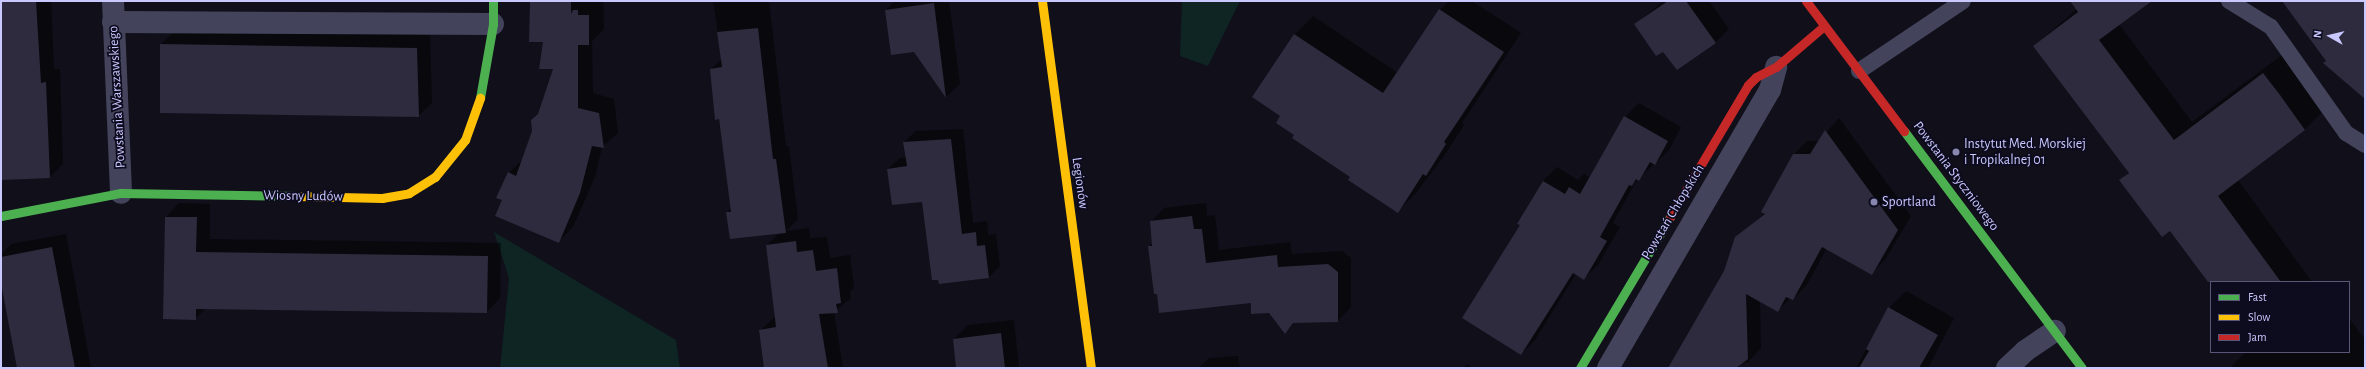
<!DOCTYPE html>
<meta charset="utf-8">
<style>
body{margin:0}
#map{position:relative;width:2366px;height:369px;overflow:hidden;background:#100f1a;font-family:"Alegreya Sans",sans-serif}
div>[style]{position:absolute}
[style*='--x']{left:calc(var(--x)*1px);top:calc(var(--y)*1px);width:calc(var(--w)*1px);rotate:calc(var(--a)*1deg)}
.green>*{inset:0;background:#0e2524}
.shadow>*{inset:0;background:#0007}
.building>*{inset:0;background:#2d2b3d}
.lane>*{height:16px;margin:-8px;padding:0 8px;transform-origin:8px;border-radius:8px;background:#43445b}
.street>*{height:22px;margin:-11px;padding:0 11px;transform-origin:11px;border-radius:11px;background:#43445b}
.fast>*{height:9px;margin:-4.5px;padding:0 4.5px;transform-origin:4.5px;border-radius:4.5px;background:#4caf50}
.slow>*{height:9px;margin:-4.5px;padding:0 4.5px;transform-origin:4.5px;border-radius:4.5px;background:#ffc107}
.jam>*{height:9px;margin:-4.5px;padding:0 4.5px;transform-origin:4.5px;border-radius:4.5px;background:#c62828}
.dots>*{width:11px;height:11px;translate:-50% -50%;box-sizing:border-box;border:2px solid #0d0b1e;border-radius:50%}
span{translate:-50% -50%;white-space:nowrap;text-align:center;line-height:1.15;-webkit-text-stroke:3.5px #0d0b1e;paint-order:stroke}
.street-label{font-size:14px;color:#c9c8ff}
.poi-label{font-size:14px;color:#c9c8ff}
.left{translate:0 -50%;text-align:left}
.frame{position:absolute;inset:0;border:2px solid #c9c8ff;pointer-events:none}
.legend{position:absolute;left:2210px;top:281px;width:140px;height:72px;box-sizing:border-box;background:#0d0b1e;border:1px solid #585778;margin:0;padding:5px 7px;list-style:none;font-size:12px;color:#c9c8ff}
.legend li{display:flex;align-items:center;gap:8px;height:20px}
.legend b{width:20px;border:1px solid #585778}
.north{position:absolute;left:2310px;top:16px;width:40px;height:40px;-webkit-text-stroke:3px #0d0b1e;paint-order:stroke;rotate:278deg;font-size:11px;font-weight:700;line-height:16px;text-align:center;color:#c9c8ff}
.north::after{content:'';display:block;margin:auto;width:14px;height:18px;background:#c9c8ff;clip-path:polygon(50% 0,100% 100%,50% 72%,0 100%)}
</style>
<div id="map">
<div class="green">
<div style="clip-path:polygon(1182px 1px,1240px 1px,1208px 66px,1180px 56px)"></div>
<div style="clip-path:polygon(494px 232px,676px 340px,680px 368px,500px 368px,509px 278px)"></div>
</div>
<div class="shadow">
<div style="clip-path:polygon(1px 1px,51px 1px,54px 69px,60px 69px,63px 164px,50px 177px,1px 179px)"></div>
<div style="clip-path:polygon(531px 1px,603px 1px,604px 29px,592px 41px,593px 93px,614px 99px,618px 133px,602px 147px,595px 177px,573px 227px,558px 242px,503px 200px,509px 173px,524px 158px,554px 68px)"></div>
<div style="clip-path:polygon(713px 1px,769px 1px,786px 146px,789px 146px,798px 219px,786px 231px,809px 228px,810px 238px,827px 237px,830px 258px,850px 255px,854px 288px,850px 292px,851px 298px,834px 312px,843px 368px,765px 368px,761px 330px,776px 316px,767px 245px,780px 232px,727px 212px,732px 208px,711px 69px,722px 59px)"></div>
<div style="clip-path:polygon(895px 1px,949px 1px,960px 84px,946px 97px,886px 10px)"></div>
<div style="clip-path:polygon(1449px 1px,1472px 1px,1521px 33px,1462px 123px,1464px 125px,1444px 156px,1416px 193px,1398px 211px,1296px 134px,1282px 116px,1294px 35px,1313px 16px,1398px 73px,1440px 10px)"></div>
<div style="clip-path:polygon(1663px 1px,1709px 1px,1729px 29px,1715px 43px,1663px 50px,1636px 24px)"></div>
<div style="clip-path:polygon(2071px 1px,2150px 1px,2119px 24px,2192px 122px,2282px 55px,2323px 111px,2305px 129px,2238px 180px,2312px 282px,2211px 282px,2211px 285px,2171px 229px,2121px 180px,2129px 172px,2034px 46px,2077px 9px)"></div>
<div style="clip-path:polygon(175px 30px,430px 35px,432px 103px,418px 116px,161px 44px)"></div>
<div style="clip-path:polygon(1639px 103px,1681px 127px,1669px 150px,1636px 181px,1613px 223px,1620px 227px,1598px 265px,1584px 278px,1576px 274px,1535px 340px,1521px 354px,1521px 225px,1519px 223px,1543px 181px,1557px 167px,1578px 180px,1584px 174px,1591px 178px,1625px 117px)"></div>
<div style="clip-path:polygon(1839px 118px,1911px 216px,1885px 260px,1871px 274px,1827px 248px,1806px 286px,1793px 299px,1791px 298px,1777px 311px,1760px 301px,1761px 348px,1748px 362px,1736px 364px,1734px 368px,1670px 368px,1725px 271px,1736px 238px,1765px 213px,1794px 154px,1807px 141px,1819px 141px)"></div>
<div style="clip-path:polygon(963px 129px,973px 223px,987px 221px,988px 235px,996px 234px,1000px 266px,989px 277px,923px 200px,888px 169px,900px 158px,907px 157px,904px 142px,916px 131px)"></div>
<div style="clip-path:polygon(179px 203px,210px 204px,210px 239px,501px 243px,500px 298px,487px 312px,206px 308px,195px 319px,166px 217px)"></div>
<div style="clip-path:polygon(1206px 203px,1207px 216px,1215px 215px,1219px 250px,1290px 242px,1292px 254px,1342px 251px,1351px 258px,1351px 307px,1338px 321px,1295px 322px,1285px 332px,1269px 312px,1149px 246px,1153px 243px,1151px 222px,1164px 208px)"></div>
<div style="clip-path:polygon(66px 234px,91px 368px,18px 368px,1px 279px,1px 255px,11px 244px)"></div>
<div style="clip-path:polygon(1906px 291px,1954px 318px,1928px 368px,1856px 368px,1889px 308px)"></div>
<div style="clip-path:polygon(2349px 318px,2365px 340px,2365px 368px,2230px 368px,2246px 352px,2349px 352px)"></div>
<div style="clip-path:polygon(1014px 320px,1019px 368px,957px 368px,954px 339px,968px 325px)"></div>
<div style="clip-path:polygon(1238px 356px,1240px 368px,1199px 368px,1209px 358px)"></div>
<div style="clip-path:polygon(1468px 364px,1471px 368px,1462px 368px)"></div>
</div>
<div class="building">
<div style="clip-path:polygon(1px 1px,36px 1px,41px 83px,46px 82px,50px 178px,1px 180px)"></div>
<div style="clip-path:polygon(530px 1px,571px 1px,571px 14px,573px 10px,578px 10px,578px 15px,589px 15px,589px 45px,578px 45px,578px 108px,599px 113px,604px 148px,592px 146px,580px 193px,559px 243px,495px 216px,502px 200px,496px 198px,508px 172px,516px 176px,532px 131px,531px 120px,538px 114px,553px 69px,539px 69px,543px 42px,529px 42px)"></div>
<div style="clip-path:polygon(1668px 1px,1686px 1px,1716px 43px,1677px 70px,1663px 52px,1656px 56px,1634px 24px)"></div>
<div style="clip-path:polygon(2070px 1px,2152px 1px,2099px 40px,2174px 140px,2263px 73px,2280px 95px,2305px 130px,2218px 196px,2281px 282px,2208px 282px,2170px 231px,2162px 237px,2119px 180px,2129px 173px,2033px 46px,2078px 12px)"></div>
<div style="clip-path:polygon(2282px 1px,2365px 1px,2365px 99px,2323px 63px,2326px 61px)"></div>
<div style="clip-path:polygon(934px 3px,946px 98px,914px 52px,891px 55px,885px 10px)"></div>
<div style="clip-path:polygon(1439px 9px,1504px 52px,1444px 142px,1446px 144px,1426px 176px,1423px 174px,1398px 213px,1348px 180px,1350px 177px,1292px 138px,1294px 135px,1276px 123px,1280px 116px,1252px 97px,1294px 34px,1383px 93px)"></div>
<div style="clip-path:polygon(758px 28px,773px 159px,776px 159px,786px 233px,730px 239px,726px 212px,731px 212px,719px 119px,715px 120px,710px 69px,722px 67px,717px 32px)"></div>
<div style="clip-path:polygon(160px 44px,417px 48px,419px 117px,160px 113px)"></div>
<div style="clip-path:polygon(1624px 116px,1668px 141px,1655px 165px,1650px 162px,1639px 181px,1636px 179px,1632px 186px,1629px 185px,1600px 237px,1607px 241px,1584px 280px,1573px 273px,1521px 355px,1462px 318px,1520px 225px,1517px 224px,1543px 181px,1565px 194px,1569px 187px,1580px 194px)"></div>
<div style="clip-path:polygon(1825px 130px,1898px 230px,1872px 275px,1822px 247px,1793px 300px,1786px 297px,1778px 312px,1746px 294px,1748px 359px,1736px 368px,1668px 368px,1724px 271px,1735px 237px,1765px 214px,1761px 212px,1793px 154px,1810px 154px)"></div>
<div style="clip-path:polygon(951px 139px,962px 234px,976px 232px,977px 246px,985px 245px,989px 278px,939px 284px,938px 280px,932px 280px,922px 202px,892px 205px,887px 169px,907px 166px,903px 142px)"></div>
<div style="clip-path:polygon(1192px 216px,1194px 229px,1202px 229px,1206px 263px,1277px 255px,1278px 267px,1328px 264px,1338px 272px,1338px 322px,1293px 323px,1285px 334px,1269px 313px,1251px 314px,1251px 303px,1159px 313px,1157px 294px,1154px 294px,1148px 246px,1152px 246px,1150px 221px)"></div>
<div style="clip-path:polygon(165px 217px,197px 217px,196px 252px,488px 256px,487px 313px,196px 309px,196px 320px,163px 319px)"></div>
<div style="clip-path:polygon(796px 241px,797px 252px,813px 250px,816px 271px,837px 268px,841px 303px,836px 304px,838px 313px,819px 314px,828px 368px,764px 368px,759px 330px,776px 327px,766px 245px)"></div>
<div style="clip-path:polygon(52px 247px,75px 368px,17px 368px,1px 283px,1px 257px)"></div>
<div style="clip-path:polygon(1888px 307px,1938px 335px,1919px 368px,1859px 368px,1869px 351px,1866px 349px)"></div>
<div style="clip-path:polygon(1001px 333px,1005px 368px,956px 368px,953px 339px)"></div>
</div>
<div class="lane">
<div style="--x:2229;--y:1;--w:49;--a:31.8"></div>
<div style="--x:2271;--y:27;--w:130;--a:54.7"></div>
<div style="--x:2346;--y:133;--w:22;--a:32"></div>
<div style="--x:1859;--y:71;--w:125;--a:-33.9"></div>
</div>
<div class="street">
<div style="--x:113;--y:1;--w:192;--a:87.6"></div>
<div style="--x:113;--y:22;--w:380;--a:0.3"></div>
<div style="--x:1608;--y:368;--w:322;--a:-59.8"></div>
<div style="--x:1770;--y:90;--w:24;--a:-75"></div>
<div style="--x:2007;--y:368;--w:25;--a:-43"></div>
<div style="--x:2025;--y:351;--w:36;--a:-34"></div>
</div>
<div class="fast">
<div style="--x:480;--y:98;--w:75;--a:-80"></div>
<div style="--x:493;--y:24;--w:23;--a:-90"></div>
<div style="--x:1904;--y:131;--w:296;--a:53.1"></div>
<div style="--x:1;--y:216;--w:122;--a:-10.9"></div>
<div style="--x:121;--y:193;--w:176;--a:1"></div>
<div style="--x:1580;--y:368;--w:176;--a:-59.2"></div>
</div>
<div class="slow">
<div style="--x:1042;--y:1;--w:370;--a:82.4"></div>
<div style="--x:297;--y:196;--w:85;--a:1.3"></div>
<div style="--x:382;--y:198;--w:27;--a:-10"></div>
<div style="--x:409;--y:193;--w:31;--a:-32"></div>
<div style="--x:435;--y:177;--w:48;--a:-51"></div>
<div style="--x:465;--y:140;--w:45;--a:-70.3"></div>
</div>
<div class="jam">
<div style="--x:1806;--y:1;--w:163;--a:53"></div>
<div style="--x:1670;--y:217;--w:153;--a:-59.4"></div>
<div style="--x:1748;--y:85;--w:11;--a:-45"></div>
<div style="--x:1756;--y:77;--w:22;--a:-27"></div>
<div style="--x:1776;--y:67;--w:63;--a:-40.5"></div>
</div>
<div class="dots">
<div style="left:1956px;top:152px;background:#8887af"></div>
<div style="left:1874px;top:202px;background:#8887af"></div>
</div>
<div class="street-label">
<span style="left:117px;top:97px;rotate:-93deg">Powstania Warszawskiego</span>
<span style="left:1956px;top:176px;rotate:53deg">Powstania Styczniowego</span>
<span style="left:1080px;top:183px;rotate:82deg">Legionów</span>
<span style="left:303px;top:196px;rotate:1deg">Wiosny Ludów</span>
<span style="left:1673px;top:212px;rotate:-59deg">Powstań Chłopskich</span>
</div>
<div class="poi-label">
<span class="left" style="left:1964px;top:152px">Instytut Med. Morskiej<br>i Tropikalnej 01</span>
<span class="left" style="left:1882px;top:202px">Sportland</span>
</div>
<div class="frame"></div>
<ul class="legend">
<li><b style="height:5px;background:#4caf50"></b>Fast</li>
<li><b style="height:5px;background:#ffc107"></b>Slow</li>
<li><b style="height:5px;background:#c62828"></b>Jam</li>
</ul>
<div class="north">N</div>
</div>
